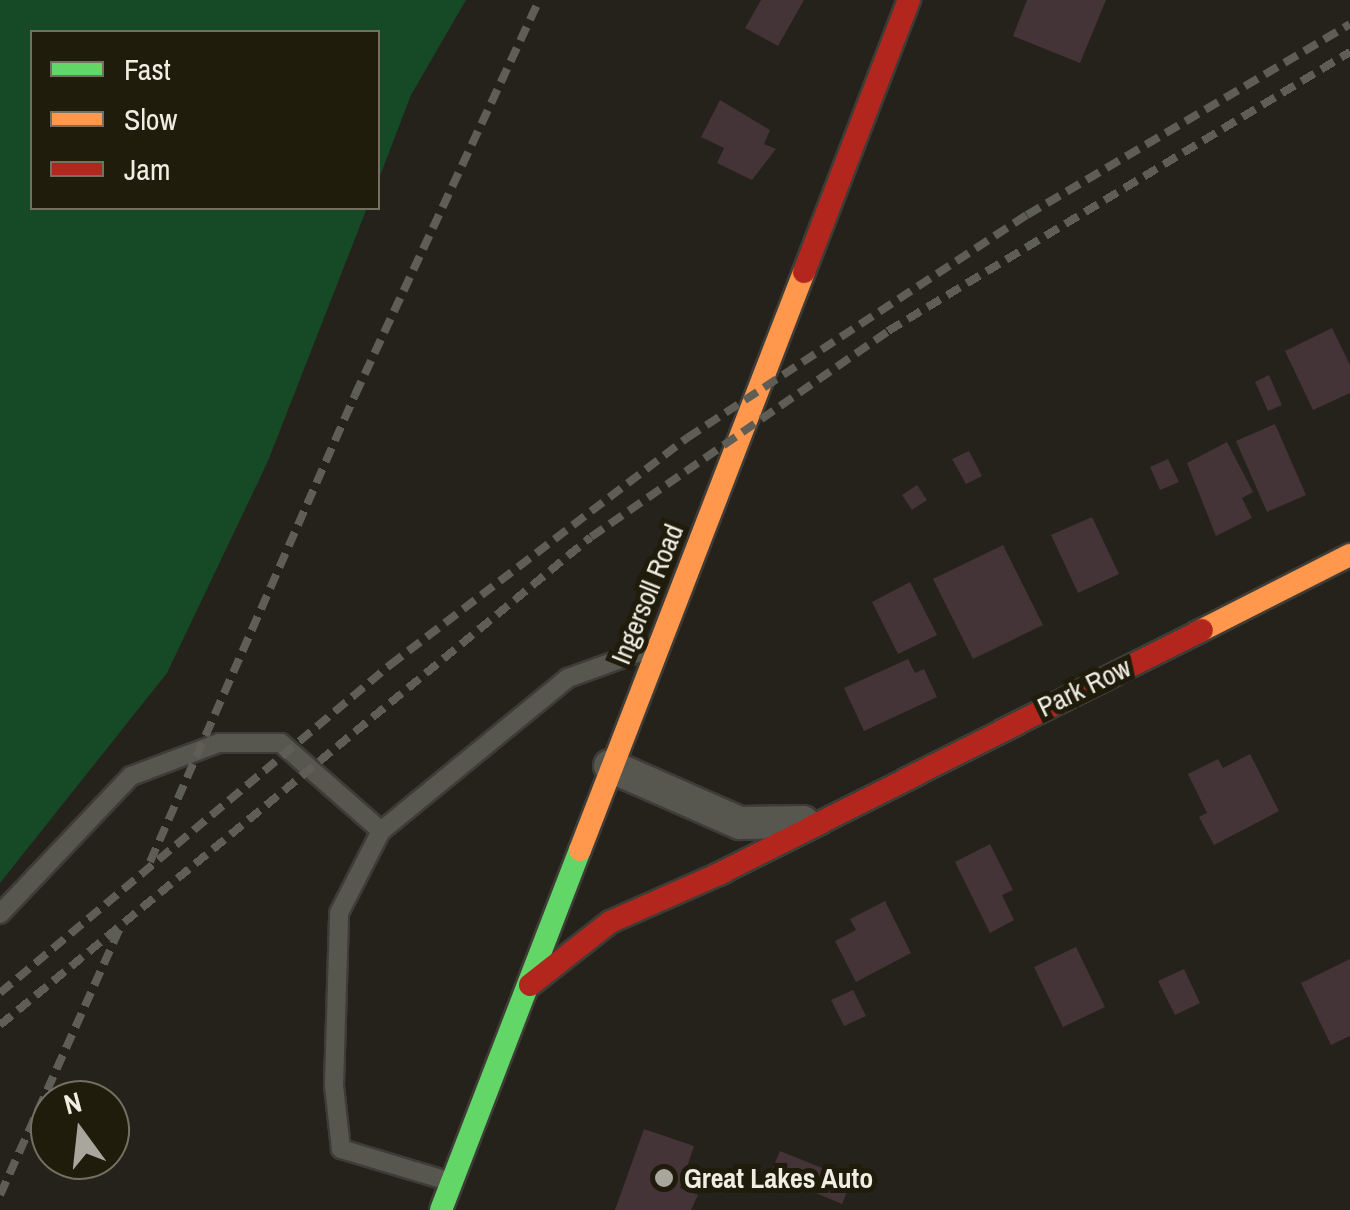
<!DOCTYPE html>
<style>
body{margin:0}
#map{position:relative;width:1350px;height:1210px;overflow:hidden;background:#24221a;font-family:"Archivo Narrow",sans-serif}
div>[style]{position:absolute}
[style*='--x']{left:calc(var(--x)*1px);top:calc(var(--y)*1px);width:calc(var(--w)*1px);rotate:calc(var(--a)*1deg)}
.green>*{inset:0;background:#164925}
.building>*{inset:0;background:#453437}
.roads{filter:drop-shadow(2px 0 #3e3c36) drop-shadow(-2px 0 #3e3c36) drop-shadow(0 2px #3e3c36) drop-shadow(0 -2px #3e3c36)}
.lane>*{height:18px;margin:-9px;padding:0 9px;transform-origin:9px;border-radius:9px;background:#57564f}
.street>*{height:32px;margin:-16px;padding:0 16px;transform-origin:16px;border-radius:16px;background:#57564f}
.fast>*{height:22px;margin:-11px;padding:0 11px;transform-origin:11px;border-radius:11px;background:#63d668}
.slow>*{height:22px;margin:-11px;padding:0 11px;transform-origin:11px;border-radius:11px;background:#ff974d}
.jam>*{height:22px;margin:-11px;padding:0 11px;transform-origin:11px;border-radius:11px;background:#b3261e}
.rail>*{height:8px;margin-top:-4px;transform-origin:0;background:repeating-linear-gradient(90deg,#5e5d56 0 15px,transparent 0 23px)}
.dots>*{width:28px;height:28px;translate:-50% -50%;box-sizing:border-box;border:5px solid #1f1c0c;border-radius:50%}
span{translate:-50% -50%;white-space:nowrap;text-align:center;line-height:1.15;-webkit-text-stroke:10px #1f1c0c;paint-order:stroke}
.street-label{font-size:28px;color:#f0eee3}
.poi-label{font-size:28px;color:#f0eee3;font-weight:700}
.left{translate:0 -50%;text-align:left}
.legend{position:absolute;left:30px;top:30px;width:350px;height:180px;box-sizing:border-box;background:#1f1c0c;border:2px solid #737062;margin:0;padding:12px 18px;list-style:none;font-size:30px;color:#f0eee3}
.legend li{display:flex;align-items:center;gap:20px;height:50px}
.legend b{width:50px;border:2px solid #737062}
.north{position:absolute;left:30px;top:1080px;width:100px;height:100px;box-sizing:border-box;background:#1f1c0c;border:2px solid #737062;border-radius:50%;rotate:345deg;font-size:28px;font-weight:700;line-height:40px;text-align:center;color:#f0eee3}
.north::after{content:'';display:block;margin:auto;width:35px;height:45px;background:#a9a79d;clip-path:polygon(50% 0,100% 100%,50% 72%,0 100%)}
</style>
<div id="map">
<div class="green">
<div style="clip-path:polygon(0 0,466px 0,411px 95px,378px 181px,378px 32px,32px 32px,32px 208px,367px 208px,268px 461px,167px 673px,0 883px)"></div>
</div>
<div class="building">
<div style="clip-path:polygon(761px 0,804px 0,778px 46px,745px 28px)"></div>
<div style="clip-path:polygon(1027px 0,1106px 0,1080px 63px,1013px 36px)"></div>
<div style="clip-path:polygon(720px 100px,770px 130px,764px 144px,776px 149px,752px 180px,717px 163px,724px 148px,701px 137px)"></div>
<div style="clip-path:polygon(1332px 328px,1350px 365px,1350px 393px,1313px 410px,1285px 351px)"></div>
<div style="clip-path:polygon(1269px 375px,1282px 405px,1268px 411px,1255px 382px)"></div>
<div style="clip-path:polygon(1275px 424px,1306px 495px,1267px 512px,1236px 441px)"></div>
<div style="clip-path:polygon(1227px 442px,1253px 492px,1242px 498px,1252px 518px,1216px 536px,1187px 463px)"></div>
<div style="clip-path:polygon(969px 451px,982px 476px,966px 484px,952px 459px)"></div>
<div style="clip-path:polygon(1168px 459px,1179px 482px,1160px 490px,1150px 467px)"></div>
<div style="clip-path:polygon(917px 485px,927px 500px,912px 510px,902px 495px)"></div>
<div style="clip-path:polygon(1092px 517px,1119px 574px,1078px 593px,1051px 535px)"></div>
<div style="clip-path:polygon(1003px 545px,1043px 625px,973px 659px,933px 579px)"></div>
<div style="clip-path:polygon(910px 582px,937px 635px,898px 654px,872px 602px)"></div>
<div style="clip-path:polygon(908px 659px,915px 673px,924px 669px,937px 697px,864px 731px,844px 688px)"></div>
<div style="clip-path:polygon(1250px 754px,1279px 811px,1214px 845px,1199px 817px,1207px 813px,1188px 774px,1218px 759px,1223px 768px)"></div>
<div style="clip-path:polygon(990px 844px,1013px 890px,1002px 895px,1014px 920px,990px 933px,955px 862px)"></div>
<div style="clip-path:polygon(885px 901px,911px 953px,856px 982px,835px 941px,856px 930px,850px 919px)"></div>
<div style="clip-path:polygon(1076px 947px,1105px 1007px,1063px 1027px,1034px 967px)"></div>
<div style="clip-path:polygon(1350px 959px,1350px 1036px,1331px 1045px,1301px 983px)"></div>
<div style="clip-path:polygon(1184px 969px,1200px 1003px,1175px 1015px,1158px 981px)"></div>
<div style="clip-path:polygon(853px 990px,866px 1016px,844px 1026px,831px 1000px)"></div>
<div style="clip-path:polygon(644px 1129px,694px 1146px,680px 1188px,698px 1195px,691px 1210px,615px 1210px)"></div>
<div style="clip-path:polygon(780px 1151px,852px 1180px,842px 1204px,770px 1174px)"></div>
</div>
<div class="roads">
<div class="lane">
<div style="--x:0;--y:914;--w:190;--a:-46.5"></div>
<div style="--x:131;--y:776;--w:94;--a:-20.6"></div>
<div style="--x:219;--y:743;--w:62;--a:0"></div>
<div style="--x:281;--y:743;--w:133;--a:41.3"></div>
<div style="--x:448;--y:1181;--w:112;--a:-163.3"></div>
<div style="--x:341;--y:1149;--w:63;--a:-96.3"></div>
<div style="--x:334;--y:1086;--w:173;--a:-88.3"></div>
<div style="--x:339;--y:913;--w:92;--a:-62.9"></div>
<div style="--x:381;--y:831;--w:242;--a:-39.3"></div>
<div style="--x:568;--y:678;--w:91;--a:-19.8"></div>
</div>
<div class="street">
<div style="--x:610;--y:766;--w:142;--a:23.7"></div>
<div style="--x:740;--y:823;--w:63;--a:-0.9"></div>
</div>
<div class="fast">
<div style="--x:441;--y:1210;--w:386;--a:-68.9"></div>
</div>
<div class="slow">
<div style="--x:1202;--y:630;--w:166;--a:-26.9"></div>
<div style="--x:580;--y:850;--w:620;--a:-68.82"></div>
</div>
<div class="jam">
<div style="--x:804;--y:272;--w:292;--a:-68.9"></div>
<div style="--x:530;--y:985;--w:102;--a:-38.2"></div>
<div style="--x:610;--y:922;--w:119;--a:-23.8"></div>
<div style="--x:719;--y:874;--w:541;--a:-26.8"></div>
</div>
</div>
<div class="rail">
<div style="--x:150;--y:862;--w:510;--a:-66.3"></div>
<div style="--x:355;--y:395;--w:436;--a:-65"></div>
<div style="--x:0;--y:993;--w:510;--a:-40.06"></div>
<div style="--x:390;--y:665;--w:374;--a:-37.4"></div>
<div style="--x:687;--y:438;--w:407;--a:-33.3"></div>
<div style="--x:1027;--y:215;--w:375;--a:-30.6"></div>
<div style="--x:0;--y:1025;--w:766;--a:-39.55"></div>
<div style="--x:591;--y:537;--w:361;--a:-34.7"></div>
<div style="--x:888;--y:331;--w:540;--a:-31.13"></div>
<div style="--x:0;--y:1195;--w:295;--a:-65.8"></div>
</div>
<div class="dots">
<div style="left:664px;top:1178px;background:#a9a79d"></div>
</div>
<div class="street-label">
<span style="left:647px;top:594px;rotate:-68deg">Ingersoll Road</span>
<span style="left:1084px;top:687px;rotate:-26deg">Park Row</span>
</div>
<div class="poi-label">
<span class="left" style="left:684px;top:1178px">Great Lakes Auto</span>
</div>
<ul class="legend">
<li><b style="height:12px;background:#63d668"></b>Fast</li>
<li><b style="height:12px;background:#ff974d"></b>Slow</li>
<li><b style="height:12px;background:#b3261e"></b>Jam</li>
</ul>
<div class="north">N</div>
</div>
